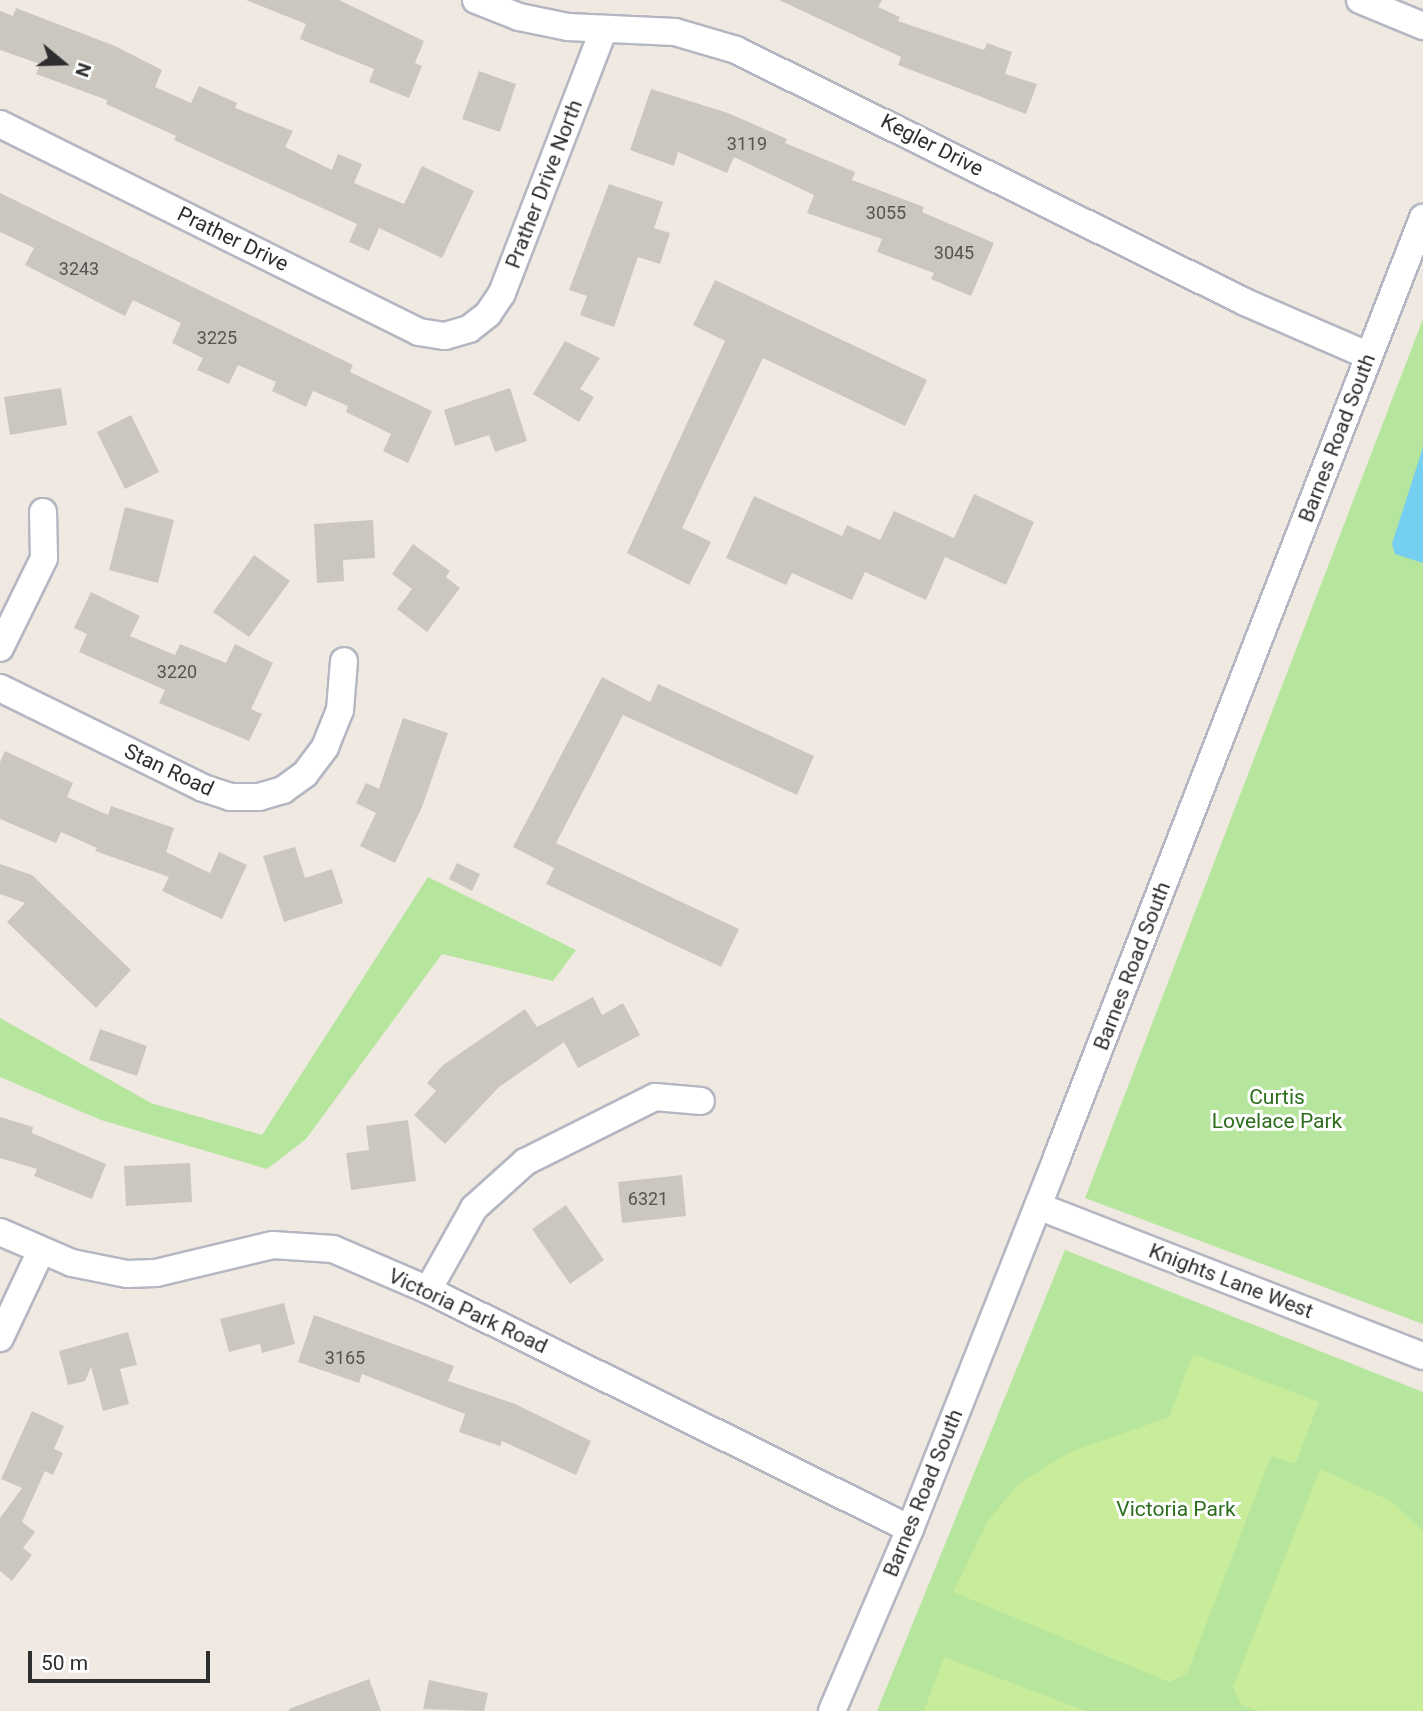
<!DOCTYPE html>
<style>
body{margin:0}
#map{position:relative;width:1423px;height:1711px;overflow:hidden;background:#efe9e1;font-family:Roboto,sans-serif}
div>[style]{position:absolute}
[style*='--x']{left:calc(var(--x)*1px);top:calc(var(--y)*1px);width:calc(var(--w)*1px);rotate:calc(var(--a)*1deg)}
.green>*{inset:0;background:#b6e59e}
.pitch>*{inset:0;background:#c9ec9a}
.water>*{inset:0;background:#75cff0}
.building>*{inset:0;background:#cbc7bf}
.roads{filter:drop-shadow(2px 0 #b4b7c1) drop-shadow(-2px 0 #b4b7c1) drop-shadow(0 2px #b4b7c1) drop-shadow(0 -2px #b4b7c1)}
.minor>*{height:26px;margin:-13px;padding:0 13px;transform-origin:13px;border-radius:13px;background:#fff}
span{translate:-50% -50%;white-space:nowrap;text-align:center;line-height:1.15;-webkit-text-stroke:6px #fff;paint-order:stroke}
.number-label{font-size:18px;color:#555452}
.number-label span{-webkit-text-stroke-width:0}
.street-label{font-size:21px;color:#2e2e2e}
.park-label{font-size:21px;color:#2c6e1b}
.north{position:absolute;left:28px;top:28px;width:70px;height:70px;-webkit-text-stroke:5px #fff;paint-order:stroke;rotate:109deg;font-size:19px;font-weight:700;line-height:28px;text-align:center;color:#2e2e2e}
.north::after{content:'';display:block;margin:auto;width:24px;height:32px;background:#2e2e2e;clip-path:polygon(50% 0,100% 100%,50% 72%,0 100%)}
.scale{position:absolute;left:28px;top:1651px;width:182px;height:32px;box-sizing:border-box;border:4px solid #2e2e2e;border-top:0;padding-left:9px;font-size:21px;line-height:24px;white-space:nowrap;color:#2e2e2e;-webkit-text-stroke:5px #fff;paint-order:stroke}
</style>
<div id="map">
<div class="green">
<div style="clip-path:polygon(1423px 319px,1423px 1324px,1085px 1198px)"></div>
<div style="clip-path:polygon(428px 877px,576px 950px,553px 981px,442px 954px,306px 1139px,267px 1169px,101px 1120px,0 1077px,0 1018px,151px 1103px,262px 1135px)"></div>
<div style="clip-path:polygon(1065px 1250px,1423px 1392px,1423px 1711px,877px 1711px)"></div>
</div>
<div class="pitch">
<div style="clip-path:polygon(1193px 1354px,1319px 1402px,1295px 1464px,1271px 1456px,1187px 1674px,1169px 1682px,953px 1592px,988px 1521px,1017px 1485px,1070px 1452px,1169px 1417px)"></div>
<div style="clip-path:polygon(1320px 1469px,1391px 1501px,1423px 1531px,1423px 1711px,1258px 1711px,1241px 1705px,1233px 1687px)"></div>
<div style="clip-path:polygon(944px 1657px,1086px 1711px,924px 1711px)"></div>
</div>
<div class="water">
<div style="clip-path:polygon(1423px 447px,1423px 563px,1395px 554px,1392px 544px)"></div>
</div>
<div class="building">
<div style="clip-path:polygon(246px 0,339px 0,424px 41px,415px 63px,422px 66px,409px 98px,369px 82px,374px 69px,300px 39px,306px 24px)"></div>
<div style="clip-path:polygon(779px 0,882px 0,878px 7px,900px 17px,898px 21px,984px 50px,987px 43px,1012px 52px,1005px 74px,1037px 84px,1026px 114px,898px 65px,901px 57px)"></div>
<div style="clip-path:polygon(16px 8px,115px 46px,162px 70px,155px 87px,191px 103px,199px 86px,237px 103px,235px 108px,293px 131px,285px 147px,332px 170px,338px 154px,362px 164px,354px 183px,404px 204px,422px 166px,474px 191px,442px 258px,379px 228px,369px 251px,349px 242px,357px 224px,174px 140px,176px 136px,106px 104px,107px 100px,36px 74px,40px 64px,0 50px,0 11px,13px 16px)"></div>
<div style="clip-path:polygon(479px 71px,516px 84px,500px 132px,462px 119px)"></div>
<div style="clip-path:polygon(651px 89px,728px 113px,787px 139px,785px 143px,855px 172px,852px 180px,924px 207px,922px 212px,994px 243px,971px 296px,931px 279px,934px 273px,877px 252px,882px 239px,807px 213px,814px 195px,734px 157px,727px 173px,678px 152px,674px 166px,630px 150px)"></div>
<div style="clip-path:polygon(609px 184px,663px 202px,654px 228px,670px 233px,660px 264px,638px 257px,614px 327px,580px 315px,587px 296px,569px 290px)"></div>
<div style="clip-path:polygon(0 193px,353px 365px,350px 372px,432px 411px,408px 463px,383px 451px,391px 434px,346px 412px,348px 406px,313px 391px,306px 407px,272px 391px,276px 382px,238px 365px,229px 384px,197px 370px,203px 358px,172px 343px,181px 323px,133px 300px,125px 316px,25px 265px,34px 248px,0 232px)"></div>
<div style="clip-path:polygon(715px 280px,927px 380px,905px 426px,763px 358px,682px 528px,711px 542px,689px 585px,627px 553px,725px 341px,693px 325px)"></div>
<div style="clip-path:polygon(565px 341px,600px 358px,580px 389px,594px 397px,579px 422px,533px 394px)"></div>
<div style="clip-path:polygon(61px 388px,67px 425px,10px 435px,4px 397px)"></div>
<div style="clip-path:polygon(510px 388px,527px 441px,495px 452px,489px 435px,455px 446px,444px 410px)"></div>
<div style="clip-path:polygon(131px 415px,159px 472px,125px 489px,97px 432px)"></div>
<div style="clip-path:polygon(974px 494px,1034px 522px,1006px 585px,945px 557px,926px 600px,865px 572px,852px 600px,792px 573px,786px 585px,726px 558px,754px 496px,842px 536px,847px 525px,880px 540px,894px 511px,954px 538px)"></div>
<div style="clip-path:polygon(125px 507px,174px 520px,158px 583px,109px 570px)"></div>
<div style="clip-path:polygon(373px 520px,375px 558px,343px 560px,344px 581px,317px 583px,314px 524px)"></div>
<div style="clip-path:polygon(413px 544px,450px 571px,446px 577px,460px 588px,427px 632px,397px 609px,412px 589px,392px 574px)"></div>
<div style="clip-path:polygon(254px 555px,290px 581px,249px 637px,213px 612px)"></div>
<div style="clip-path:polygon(91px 592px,140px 616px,130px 636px,175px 655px,180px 644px,226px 663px,235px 644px,273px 663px,251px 709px,262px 714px,249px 741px,159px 703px,165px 690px,79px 652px,87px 634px,74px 628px)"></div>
<div style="clip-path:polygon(602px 677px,650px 702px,658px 684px,814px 756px,797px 795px,623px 715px,556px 843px,739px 929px,721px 967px,546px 884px,554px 868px,513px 847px)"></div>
<div style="clip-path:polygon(403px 718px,448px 733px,422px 807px,395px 863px,360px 846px,376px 813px,356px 803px,366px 783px,379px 789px)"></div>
<div style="clip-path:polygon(5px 751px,73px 783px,67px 797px,108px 815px,111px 806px,174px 828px,166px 852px,210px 873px,219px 852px,247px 865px,222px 919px,162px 891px,169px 877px,95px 851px,97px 848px,61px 832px,56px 843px,0 819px,0 762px)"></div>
<div style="clip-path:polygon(295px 847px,305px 878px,332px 869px,343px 903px,284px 922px,263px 856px)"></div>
<div style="clip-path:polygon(457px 863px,480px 874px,472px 891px,449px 879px)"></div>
<div style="clip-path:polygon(0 864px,32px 875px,131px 970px,96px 1008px,7px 922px,25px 903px,0 894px)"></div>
<div style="clip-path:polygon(593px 997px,602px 1015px,623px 1003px,640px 1035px,578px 1068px,564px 1042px,499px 1087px,445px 1144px,414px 1115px,436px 1091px,427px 1083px,443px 1065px,525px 1009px,537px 1027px)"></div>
<div style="clip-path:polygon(100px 1029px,147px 1046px,137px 1076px,89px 1060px)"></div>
<div style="clip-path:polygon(0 1117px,33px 1127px,32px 1133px,106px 1164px,92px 1199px,34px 1176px,37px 1169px,0 1158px)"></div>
<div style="clip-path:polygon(408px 1120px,416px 1181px,351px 1190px,346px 1153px,369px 1150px,366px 1126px)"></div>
<div style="clip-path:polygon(190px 1163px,192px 1202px,126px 1206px,124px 1166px)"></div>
<div style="clip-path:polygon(682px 1175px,686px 1216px,622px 1223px,618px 1182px)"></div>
<div style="clip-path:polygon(566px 1205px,604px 1260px,570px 1284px,532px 1229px)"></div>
<div style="clip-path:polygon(284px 1303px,295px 1344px,262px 1353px,260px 1344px,229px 1352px,220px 1319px)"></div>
<div style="clip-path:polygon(314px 1315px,454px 1366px,448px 1381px,515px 1404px,591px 1441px,576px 1475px,502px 1441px,500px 1446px,459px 1432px,465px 1414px,362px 1374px,359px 1383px,298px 1362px)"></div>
<div style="clip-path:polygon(128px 1332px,137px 1365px,120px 1369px,129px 1404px,103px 1411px,91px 1367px,85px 1381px,68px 1385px,59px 1351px)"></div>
<div style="clip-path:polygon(32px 1411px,64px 1426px,54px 1449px,63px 1453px,53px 1475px,45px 1471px,22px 1522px,35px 1532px,23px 1548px,32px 1555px,12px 1581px,0 1571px,0 1518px,22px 1488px,1px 1479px)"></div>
<div style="clip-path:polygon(369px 1679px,381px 1711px,289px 1711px,289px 1709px)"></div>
<div style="clip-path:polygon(429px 1680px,488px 1693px,484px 1711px,423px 1709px)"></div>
</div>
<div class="roads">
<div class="minor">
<div style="--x:476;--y:0;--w:46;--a:21.6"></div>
<div style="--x:519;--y:17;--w:50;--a:11.5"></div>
<div style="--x:568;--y:27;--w:107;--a:2.7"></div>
<div style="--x:675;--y:32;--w:64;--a:16.4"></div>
<div style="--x:736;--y:50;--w:568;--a:26.34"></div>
<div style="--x:1245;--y:302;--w:135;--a:23.5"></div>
<div style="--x:1360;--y:0;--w:68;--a:22.4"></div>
<div style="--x:0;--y:124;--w:468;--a:26.4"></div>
<div style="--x:419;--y:332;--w:26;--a:9"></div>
<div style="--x:445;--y:336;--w:25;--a:-16"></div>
<div style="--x:469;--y:329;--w:24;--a:-38"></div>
<div style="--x:488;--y:314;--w:25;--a:-56"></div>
<div style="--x:502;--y:293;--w:283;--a:-68.9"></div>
<div style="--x:0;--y:648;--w:100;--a:-63.9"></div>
<div style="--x:44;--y:558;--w:46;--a:-91.2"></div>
<div style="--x:0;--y:688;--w:226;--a:26.2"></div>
<div style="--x:203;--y:788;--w:28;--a:18"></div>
<div style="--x:230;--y:797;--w:29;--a:0"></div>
<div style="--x:259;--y:797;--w:25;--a:-16"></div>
<div style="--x:283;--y:790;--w:27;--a:-36"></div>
<div style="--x:305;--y:774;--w:34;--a:-53"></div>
<div style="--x:325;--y:747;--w:40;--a:-68"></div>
<div style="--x:340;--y:710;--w:49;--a:-85.3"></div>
<div style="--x:1038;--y:1206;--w:413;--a:21.3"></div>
<div style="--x:0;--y:1232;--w:78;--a:23.3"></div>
<div style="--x:72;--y:1263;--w:56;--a:11.3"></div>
<div style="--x:127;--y:1274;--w:29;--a:-2"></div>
<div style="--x:156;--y:1273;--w:120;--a:-13.5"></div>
<div style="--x:273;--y:1245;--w:60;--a:3.8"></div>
<div style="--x:333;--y:1249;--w:103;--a:23.3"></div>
<div style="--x:428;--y:1290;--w:538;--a:26.37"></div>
<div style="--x:428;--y:1290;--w:94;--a:-60.7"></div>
<div style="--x:474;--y:1208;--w:69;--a:-42"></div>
<div style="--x:525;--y:1162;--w:145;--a:-26.6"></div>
<div style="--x:655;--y:1097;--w:46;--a:5"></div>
<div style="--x:0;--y:1338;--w:96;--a:-64.8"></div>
<div style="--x:832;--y:1711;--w:198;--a:-66.8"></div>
<div style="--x:910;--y:1529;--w:400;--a:-68.4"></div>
<div style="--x:1057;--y:1157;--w:1008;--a:-68.71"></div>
</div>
</div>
<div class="number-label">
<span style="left:747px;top:144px">3119</span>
<span style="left:886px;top:213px">3055</span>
<span style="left:954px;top:253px">3045</span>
<span style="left:79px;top:269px">3243</span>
<span style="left:217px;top:338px">3225</span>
<span style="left:177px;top:672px">3220</span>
<span style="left:648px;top:1199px">6321</span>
<span style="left:345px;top:1358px">3165</span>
</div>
<div class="street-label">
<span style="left:932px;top:145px;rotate:27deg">Kegler Drive</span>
<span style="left:544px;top:184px;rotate:-69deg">Prather Drive North</span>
<span style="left:233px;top:239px;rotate:26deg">Prather Drive</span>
<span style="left:1337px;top:438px;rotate:-69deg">Barnes Road South</span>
<span style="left:169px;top:770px;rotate:25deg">Stan Road</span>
<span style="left:1132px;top:966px;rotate:-69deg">Barnes Road South</span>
<span style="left:1231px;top:1281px;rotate:21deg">Knights Lane West</span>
<span style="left:468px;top:1311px;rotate:25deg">Victoria Park Road</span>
<span style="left:923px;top:1493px;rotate:-68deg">Barnes Road South</span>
</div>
<div class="park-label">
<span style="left:1277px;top:1109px">Curtis<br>Lovelace Park</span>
<span style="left:1176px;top:1509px">Victoria Park</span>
</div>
<div class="north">N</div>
<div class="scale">50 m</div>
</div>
